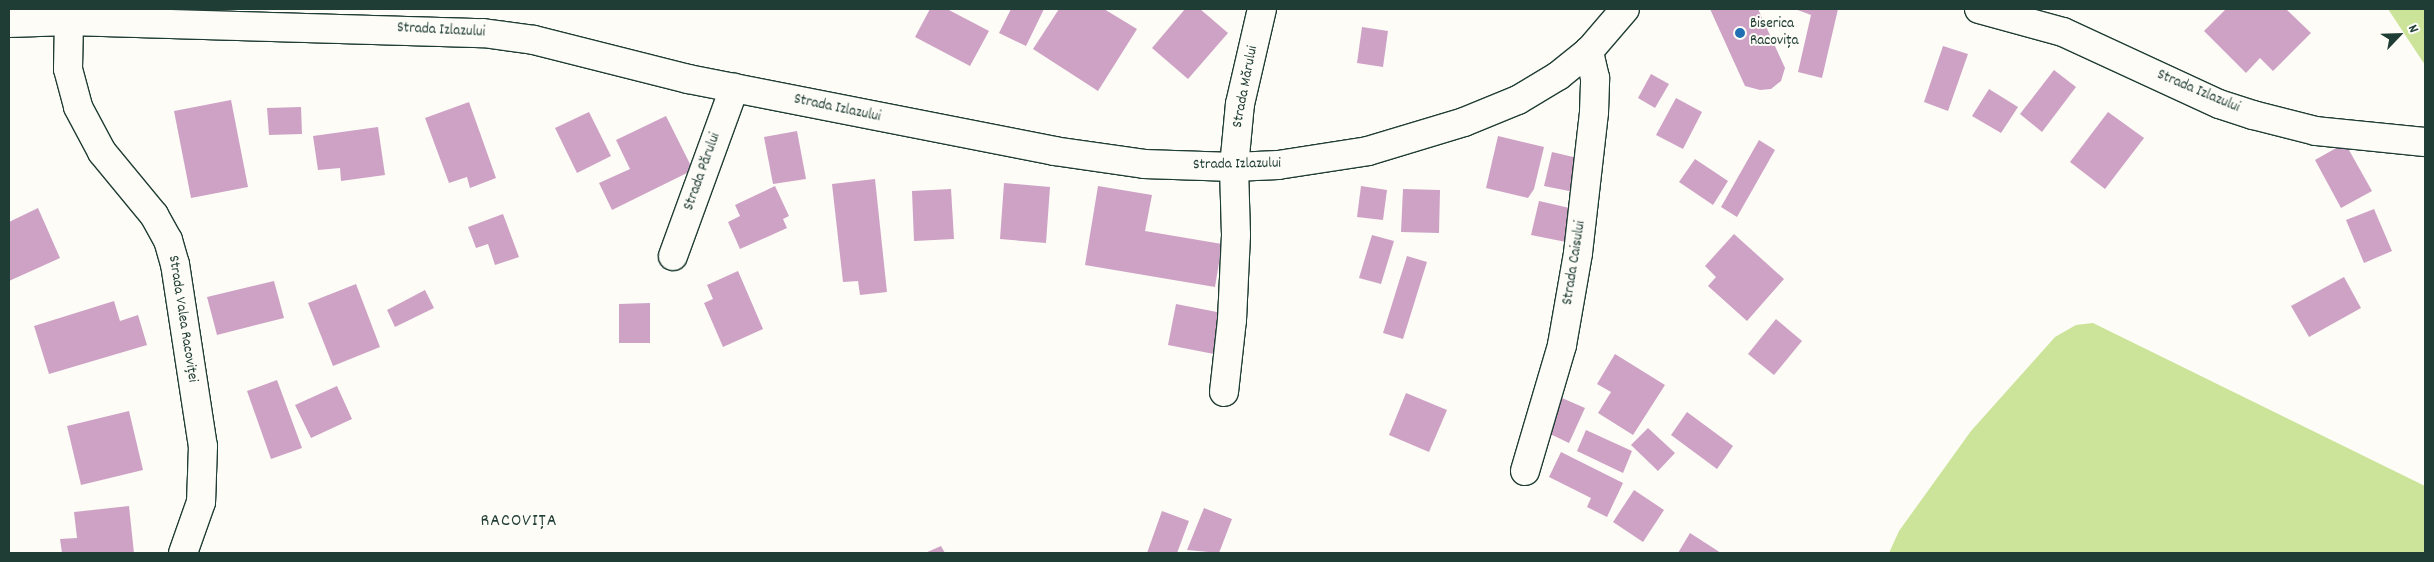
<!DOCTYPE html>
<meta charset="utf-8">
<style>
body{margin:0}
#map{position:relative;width:2434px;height:562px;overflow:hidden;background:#fdfcf7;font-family:Dekko,sans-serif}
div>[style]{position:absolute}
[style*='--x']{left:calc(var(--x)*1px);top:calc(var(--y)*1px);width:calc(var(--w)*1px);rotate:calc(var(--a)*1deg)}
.green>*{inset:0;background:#cce49a}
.building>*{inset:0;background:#cea2c5}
.roads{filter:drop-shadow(1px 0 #1f3d34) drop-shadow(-1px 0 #1f3d34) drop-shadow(0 1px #1f3d34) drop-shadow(0 -1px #1f3d34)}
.minor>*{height:28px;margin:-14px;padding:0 14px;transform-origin:14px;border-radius:14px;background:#fdfcf7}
.dots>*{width:14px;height:14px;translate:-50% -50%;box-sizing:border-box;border:2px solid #fdfcf7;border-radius:50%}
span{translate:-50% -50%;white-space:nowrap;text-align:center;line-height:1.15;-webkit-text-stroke:4px #fdfcf7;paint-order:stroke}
.poi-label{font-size:15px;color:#1f3d34}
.left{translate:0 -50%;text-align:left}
.street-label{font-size:15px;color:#1f3d34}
.quarter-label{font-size:18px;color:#1f3d34;letter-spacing:1px}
.frame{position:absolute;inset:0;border:10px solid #1f3d34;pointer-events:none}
.north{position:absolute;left:2374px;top:10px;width:50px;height:50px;-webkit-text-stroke:4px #fdfcf7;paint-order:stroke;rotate:66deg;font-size:14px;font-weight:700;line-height:20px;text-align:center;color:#1f3d34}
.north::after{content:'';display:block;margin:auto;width:18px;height:22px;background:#1f3d34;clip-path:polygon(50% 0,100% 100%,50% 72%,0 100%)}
</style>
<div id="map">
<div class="green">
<div style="clip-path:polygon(2388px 9px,2425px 9px,2425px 65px)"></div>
<div style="clip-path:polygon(2093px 323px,2425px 486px,2425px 553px,1889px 553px,1899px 531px,1971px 431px,2055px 337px,2076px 325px)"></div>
</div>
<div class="building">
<div style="clip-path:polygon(930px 9px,947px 9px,989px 31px,970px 66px,915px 37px)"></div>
<div style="clip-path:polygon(1011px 9px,1044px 9px,1026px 46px,999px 33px)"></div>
<div style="clip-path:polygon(1059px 9px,1104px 9px,1137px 29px,1098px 91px,1033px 49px)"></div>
<div style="clip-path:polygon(1185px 9px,1200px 9px,1228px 33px,1188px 79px,1152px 48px)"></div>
<div style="clip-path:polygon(1710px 9px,1758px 9px,1785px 68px,1781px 81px,1771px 89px,1760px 90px,1745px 86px)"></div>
<div style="clip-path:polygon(1795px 9px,1838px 9px,1822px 78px,1798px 72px,1811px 15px)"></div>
<div style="clip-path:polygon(2226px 9px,2286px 9px,2311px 33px,2273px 71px,2260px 58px,2246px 73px,2204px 31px)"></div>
<div style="clip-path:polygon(1362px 27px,1388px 31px,1383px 67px,1357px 63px)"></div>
<div style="clip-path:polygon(1943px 46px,1968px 54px,1948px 111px,1924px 102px)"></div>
<div style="clip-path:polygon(2054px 70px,2076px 87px,2042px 132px,2020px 114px)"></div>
<div style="clip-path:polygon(1651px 74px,1669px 84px,1655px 108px,1638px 98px)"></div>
<div style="clip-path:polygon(1989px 89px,2018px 107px,2001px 133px,1972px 116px)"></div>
<div style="clip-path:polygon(1676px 98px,1702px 112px,1683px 149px,1656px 135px)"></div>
<div style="clip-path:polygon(231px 100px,248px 187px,191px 198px,174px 111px)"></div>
<div style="clip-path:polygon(469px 102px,496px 178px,470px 188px,467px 177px,449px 183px,425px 118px)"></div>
<div style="clip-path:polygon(301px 107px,302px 134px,269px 135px,267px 108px)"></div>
<div style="clip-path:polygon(589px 112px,611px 156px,577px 173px,555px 128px)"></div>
<div style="clip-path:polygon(2108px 112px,2144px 138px,2105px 189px,2070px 162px)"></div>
<div style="clip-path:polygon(666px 116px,693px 170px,612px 210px,599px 183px,630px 169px,616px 140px)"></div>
<div style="clip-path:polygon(378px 127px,385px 175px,341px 181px,340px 168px,318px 170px,313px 136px)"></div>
<div style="clip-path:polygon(797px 131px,806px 179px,773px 184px,764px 137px)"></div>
<div style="clip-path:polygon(1498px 136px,1544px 147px,1534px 189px,1528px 198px,1486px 188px)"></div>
<div style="clip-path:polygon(1759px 140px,1775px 150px,1737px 217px,1721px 207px)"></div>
<div style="clip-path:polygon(2345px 143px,2372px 191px,2341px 208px,2315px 160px)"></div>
<div style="clip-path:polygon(1552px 152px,1586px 160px,1579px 193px,1544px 186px)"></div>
<div style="clip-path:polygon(1695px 159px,1728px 181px,1713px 205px,1679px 182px)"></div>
<div style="clip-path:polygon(875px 179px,887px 292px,860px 295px,858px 281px,843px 282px,832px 184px)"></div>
<div style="clip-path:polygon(1004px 183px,1050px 187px,1046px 243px,1000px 239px)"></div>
<div style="clip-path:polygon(775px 186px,789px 216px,783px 219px,787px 228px,740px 249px,728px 222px,740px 216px,735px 205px)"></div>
<div style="clip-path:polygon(1098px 186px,1152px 195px,1145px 231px,1222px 244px,1215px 287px,1085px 265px)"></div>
<div style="clip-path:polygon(1361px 186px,1387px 190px,1383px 220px,1357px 217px)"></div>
<div style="clip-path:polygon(951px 189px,954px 239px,914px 241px,912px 191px)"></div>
<div style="clip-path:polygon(1403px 189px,1440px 190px,1439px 233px,1401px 232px)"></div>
<div style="clip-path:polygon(1539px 201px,1574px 209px,1566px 242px,1531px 235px)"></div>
<div style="clip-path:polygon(38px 208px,60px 258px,9px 281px,9px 222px)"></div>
<div style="clip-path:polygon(2374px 209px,2392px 251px,2364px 263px,2346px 220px)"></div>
<div style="clip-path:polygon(503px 214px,519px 257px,495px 265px,488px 244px,476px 248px,468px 227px)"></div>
<div style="clip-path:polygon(1734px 234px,1784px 279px,1747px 321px,1708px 286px,1716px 277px,1705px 266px)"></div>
<div style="clip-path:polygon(1372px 235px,1394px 241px,1381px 284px,1359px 278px)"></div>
<div style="clip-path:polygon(1407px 256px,1427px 262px,1403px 339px,1383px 333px)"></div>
<div style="clip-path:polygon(738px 271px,763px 329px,723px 347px,704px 303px,713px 299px,707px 285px)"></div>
<div style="clip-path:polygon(2344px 277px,2361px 308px,2309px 337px,2291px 306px)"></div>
<div style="clip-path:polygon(274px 281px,284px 318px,217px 335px,207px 297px)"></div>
<div style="clip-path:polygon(356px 284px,380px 347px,333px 366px,308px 303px)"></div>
<div style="clip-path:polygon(425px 290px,434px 308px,395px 327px,387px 310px)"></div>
<div style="clip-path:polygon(114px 301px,120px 321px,138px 315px,147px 345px,49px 374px,34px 326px)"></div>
<div style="clip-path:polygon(650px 303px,650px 343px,619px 343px,619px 304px)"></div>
<div style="clip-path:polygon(1176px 304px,1222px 313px,1214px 354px,1168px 345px)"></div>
<div style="clip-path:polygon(1776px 319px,1802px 341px,1774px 375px,1748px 354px)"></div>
<div style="clip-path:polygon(1615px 354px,1665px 385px,1633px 435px,1598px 413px,1611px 392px,1597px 384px)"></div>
<div style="clip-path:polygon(277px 380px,302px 448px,271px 459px,247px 391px)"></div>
<div style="clip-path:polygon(337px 386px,352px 419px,311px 438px,295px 405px)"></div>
<div style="clip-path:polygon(1406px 393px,1447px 410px,1429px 452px,1389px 435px)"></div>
<div style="clip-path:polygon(1562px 398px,1585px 408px,1569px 443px,1546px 432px)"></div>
<div style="clip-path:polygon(129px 411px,143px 470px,81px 485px,67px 426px)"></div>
<div style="clip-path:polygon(1687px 412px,1733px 446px,1717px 469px,1671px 435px)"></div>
<div style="clip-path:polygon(1648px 428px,1675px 453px,1658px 471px,1631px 445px)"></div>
<div style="clip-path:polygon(1586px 430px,1632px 451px,1623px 473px,1577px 451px)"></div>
<div style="clip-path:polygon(1561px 452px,1623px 483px,1607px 517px,1587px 507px,1591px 498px,1549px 477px)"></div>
<div style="clip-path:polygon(1634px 490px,1664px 510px,1643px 542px,1613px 522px)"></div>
<div style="clip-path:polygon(129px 506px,134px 553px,62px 553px,60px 539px,77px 538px,74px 512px)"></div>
<div style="clip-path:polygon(1204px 508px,1232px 519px,1219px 553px,1187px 550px)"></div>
<div style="clip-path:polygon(1162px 511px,1189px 521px,1177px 553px,1147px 553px)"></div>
<div style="clip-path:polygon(1690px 533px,1721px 553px,1678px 553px)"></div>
<div style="clip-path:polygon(941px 546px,945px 553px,925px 553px)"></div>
</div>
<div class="roads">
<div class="minor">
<div style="--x:1979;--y:9;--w:87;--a:15.3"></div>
<div style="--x:2063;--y:32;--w:172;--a:24.8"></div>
<div style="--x:2219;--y:104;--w:36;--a:18"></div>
<div style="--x:2253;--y:115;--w:65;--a:14.3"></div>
<div style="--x:2316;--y:131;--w:110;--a:5.8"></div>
<div style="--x:69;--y:21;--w:48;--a:91.2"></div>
<div style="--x:68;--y:69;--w:39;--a:75"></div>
<div style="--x:78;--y:107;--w:51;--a:61.9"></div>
<div style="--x:102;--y:152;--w:82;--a:50.5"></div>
<div style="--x:154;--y:215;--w:29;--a:61"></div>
<div style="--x:168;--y:240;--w:25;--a:74"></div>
<div style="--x:175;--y:264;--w:184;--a:81.3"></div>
<div style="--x:203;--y:446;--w:56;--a:92"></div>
<div style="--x:201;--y:502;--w:54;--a:109.4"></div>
<div style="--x:9;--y:23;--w:60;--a:-1.9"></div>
<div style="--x:69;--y:21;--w:414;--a:1.7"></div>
<div style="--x:483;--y:33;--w:51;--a:7.8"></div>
<div style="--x:534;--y:40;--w:159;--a:14.2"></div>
<div style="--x:688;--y:79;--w:373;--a:11.1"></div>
<div style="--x:1054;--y:151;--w:91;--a:8.2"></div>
<div style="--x:1144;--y:164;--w:90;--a:1.9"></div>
<div style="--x:1234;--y:167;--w:44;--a:-2.6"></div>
<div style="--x:1278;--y:165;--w:91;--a:-8.8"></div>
<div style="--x:1368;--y:151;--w:100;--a:-16.8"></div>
<div style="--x:1464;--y:122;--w:58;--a:-22.2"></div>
<div style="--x:1518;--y:100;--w:47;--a:-31"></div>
<div style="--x:1558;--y:76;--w:40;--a:-39"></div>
<div style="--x:1589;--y:51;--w:55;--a:-49.4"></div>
<div style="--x:673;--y:256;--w:179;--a:-70"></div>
<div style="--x:1224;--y:392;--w:72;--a:-83.7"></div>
<div style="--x:1232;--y:320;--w:85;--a:-87.3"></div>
<div style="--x:1236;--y:235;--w:68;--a:-91.7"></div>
<div style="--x:1234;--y:167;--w:63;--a:-84.6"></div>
<div style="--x:1240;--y:104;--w:98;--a:-77"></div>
<div style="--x:1525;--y:471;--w:131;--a:-73.6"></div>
<div style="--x:1562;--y:345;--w:93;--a:-80.1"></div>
<div style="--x:1578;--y:253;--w:142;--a:-83.5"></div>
<div style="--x:1594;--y:112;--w:34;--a:-88"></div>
<div style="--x:1595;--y:78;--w:28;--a:-103"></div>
</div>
</div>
<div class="dots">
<div style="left:1740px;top:33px;background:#1f6fb2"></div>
</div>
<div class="poi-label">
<span class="left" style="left:1750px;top:33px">Biserica<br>Racovița</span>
</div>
<div class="street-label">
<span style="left:441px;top:31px;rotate:3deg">Strada Izlazului</span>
<span style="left:1246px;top:87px;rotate:-79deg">Strada Mărului</span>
<span style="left:2198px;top:92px;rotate:23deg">Strada Izlazului</span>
<span style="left:837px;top:109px;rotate:12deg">Strada Izlazului</span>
<span style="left:1237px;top:165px;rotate:-1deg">Strada Izlazului</span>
<span style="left:703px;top:172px;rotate:-70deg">Strada Părului</span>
<span style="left:1575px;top:263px;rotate:-81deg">Strada Caisului</span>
<span style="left:182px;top:319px;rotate:81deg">Strada Valea Racoviței</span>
</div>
<div class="quarter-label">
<span style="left:519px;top:522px">RACOVIȚA</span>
</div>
<div class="frame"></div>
<div class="north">N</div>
</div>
